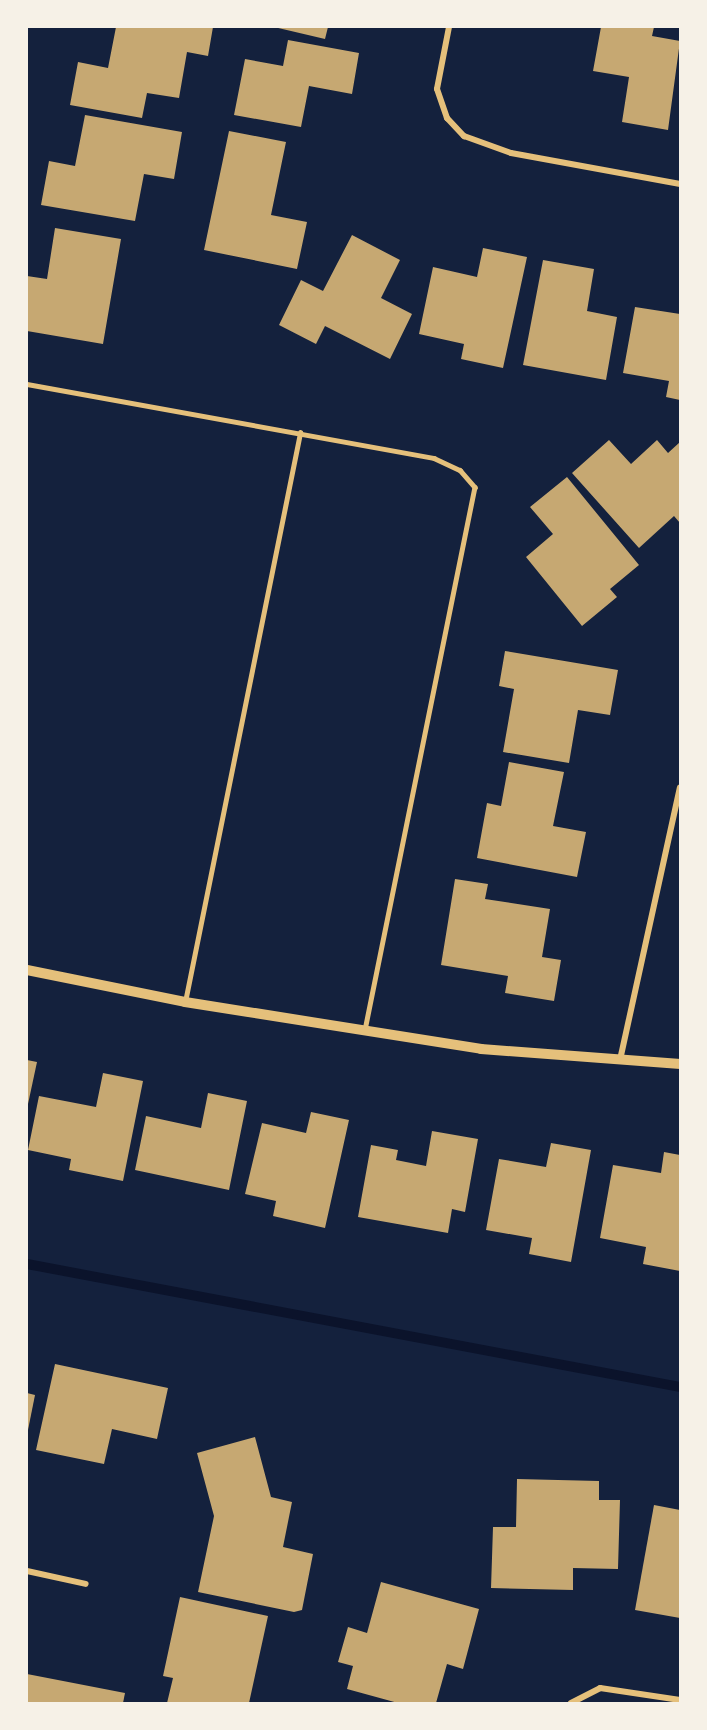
<!DOCTYPE html>
<style>
body{margin:0}
#map{position:relative;width:707px;height:1730px;overflow:hidden;background:#14213d;font-family:"Golos Text",sans-serif}
div>[style]{position:absolute}
[style*='--x']{left:calc(var(--x)*1px);top:calc(var(--y)*1px);width:calc(var(--w)*1px);rotate:calc(var(--a)*1deg)}
.stream>*{height:10px;margin:-5px;padding:0 5px;transform-origin:5px;border-radius:5px;background:#0b132b}
.building>*{inset:0;background:#c6a872}
.service>*{height:4.5px;margin:-2.25px;padding:0 2.25px;transform-origin:2.25px;border-radius:2.25px;background:#e5c07b}
.minor>*{height:6px;margin:-3px;padding:0 3px;transform-origin:3px;border-radius:3px;background:#e5c07b}
.tertiary>*{height:10px;margin:-5px;padding:0 5px;transform-origin:5px;border-radius:5px;background:#e5c07b}
span{translate:-50% -50%;white-space:nowrap;text-align:center;line-height:1.15;-webkit-text-stroke:6px #f6f1e7;paint-order:stroke}
.frame{position:absolute;inset:0;border:28px solid #f6f1e7;pointer-events:none}
</style>
<div id="map">
<div class="stream">
<div style="--x:27;--y:1264;--w:664;--a:10.67"></div>
</div>
<div class="building">
<div style="clip-path:polygon(116px 27px,213px 27px,208px 56px,187px 52px,179px 98px,147px 93px,142px 118px,70px 105px,78px 62px,108px 68px)"></div>
<div style="clip-path:polygon(274px 27px,328px 27px,325px 39px)"></div>
<div style="clip-path:polygon(601px 27px,654px 27px,652px 36px,680px 41px,668px 130px,622px 122px,629px 77px,593px 71px)"></div>
<div style="clip-path:polygon(288px 40px,359px 53px,352px 94px,309px 86px,301px 127px,234px 115px,245px 59px,283px 66px)"></div>
<div style="clip-path:polygon(85px 115px,182px 132px,174px 179px,144px 174px,135px 221px,41px 205px,49px 161px,75px 166px)"></div>
<div style="clip-path:polygon(229px 131px,286px 142px,271px 215px,307px 222px,297px 269px,204px 250px)"></div>
<div style="clip-path:polygon(55px 228px,121px 239px,103px 344px,27px 331px,27px 276px,47px 279px)"></div>
<div style="clip-path:polygon(352px 235px,400px 260px,381px 298px,412px 314px,390px 359px,325px 326px,316px 344px,279px 325px,301px 280px,323px 291px)"></div>
<div style="clip-path:polygon(483px 248px,527px 257px,503px 368px,461px 359px,464px 344px,419px 334px,433px 267px,477px 277px)"></div>
<div style="clip-path:polygon(543px 260px,594px 269px,587px 311px,617px 317px,606px 380px,523px 365px)"></div>
<div style="clip-path:polygon(635px 307px,680px 314px,680px 400px,666px 397px,669px 381px,623px 373px)"></div>
<div style="clip-path:polygon(609px 440px,631px 464px,657px 440px,668px 453px,680px 442px,680px 523px,674px 516px,639px 548px,572px 473px)"></div>
<div style="clip-path:polygon(567px 477px,639px 565px,610px 589px,617px 597px,582px 626px,526px 557px,553px 534px,530px 507px)"></div>
<div style="clip-path:polygon(505px 651px,618px 670px,610px 715px,578px 710px,569px 763px,503px 752px,514px 689px,499px 686px)"></div>
<div style="clip-path:polygon(509px 762px,564px 772px,553px 826px,586px 832px,577px 877px,477px 858px,487px 803px,501px 806px)"></div>
<div style="clip-path:polygon(455px 879px,488px 884px,485px 899px,550px 909px,542px 957px,561px 960px,554px 1001px,505px 993px,508px 976px,441px 965px)"></div>
<div style="clip-path:polygon(27px 1060px,37px 1062px,28px 1104px,27px 1104px)"></div>
<div style="clip-path:polygon(103px 1073px,143px 1081px,123px 1181px,69px 1170px,71px 1159px,28px 1150px,39px 1096px,96px 1107px)"></div>
<div style="clip-path:polygon(208px 1093px,247px 1101px,229px 1190px,135px 1170px,146px 1116px,201px 1128px)"></div>
<div style="clip-path:polygon(311px 1112px,349px 1120px,325px 1228px,273px 1216px,276px 1201px,245px 1194px,262px 1123px,306px 1133px)"></div>
<div style="clip-path:polygon(432px 1131px,478px 1139px,465px 1212px,452px 1209px,448px 1233px,358px 1217px,371px 1145px,398px 1150px,396px 1160px,426px 1166px)"></div>
<div style="clip-path:polygon(551px 1143px,591px 1150px,571px 1262px,529px 1254px,532px 1238px,486px 1230px,499px 1159px,546px 1167px)"></div>
<div style="clip-path:polygon(664px 1152px,680px 1155px,680px 1271px,643px 1264px,646px 1247px,600px 1238px,613px 1165px,661px 1173px)"></div>
<div style="clip-path:polygon(55px 1364px,168px 1388px,157px 1439px,112px 1429px,104px 1464px,36px 1450px)"></div>
<div style="clip-path:polygon(27px 1393px,35px 1395px,28px 1430px,27px 1430px)"></div>
<div style="clip-path:polygon(255px 1437px,271px 1497px,292px 1502px,283px 1547px,313px 1554px,302px 1610px,294px 1612px,198px 1592px,214px 1516px,197px 1453px)"></div>
<div style="clip-path:polygon(517px 1479px,599px 1481px,599px 1500px,620px 1500px,618px 1569px,573px 1568px,573px 1590px,491px 1588px,493px 1527px,516px 1527px)"></div>
<div style="clip-path:polygon(654px 1505px,680px 1510px,680px 1618px,635px 1610px)"></div>
<div style="clip-path:polygon(381px 1582px,479px 1609px,463px 1669px,447px 1664px,436px 1703px,398px 1703px,347px 1689px,353px 1666px,338px 1662px,348px 1627px,367px 1633px)"></div>
<div style="clip-path:polygon(180px 1597px,268px 1616px,249px 1703px,167px 1703px,173px 1678px,163px 1676px)"></div>
<div style="clip-path:polygon(27px 1674px,125px 1693px,123px 1703px,27px 1703px)"></div>
</div>
<div class="service">
<div style="--x:27;--y:384;--w:414;--a:10.3"></div>
<div style="--x:434;--y:458;--w:29;--a:25"></div>
<div style="--x:460;--y:470;--w:23;--a:49"></div>
<div style="--x:475;--y:487;--w:554;--a:101.45"></div>
<div style="--x:185;--y:1002;--w:581;--a:-78.57"></div>
</div>
<div class="minor">
<div style="--x:449;--y:27;--w:63;--a:101"></div>
<div style="--x:437;--y:89;--w:31;--a:71"></div>
<div style="--x:447;--y:118;--w:25;--a:47"></div>
<div style="--x:464;--y:136;--w:50;--a:19.9"></div>
<div style="--x:511;--y:153;--w:172;--a:10.4"></div>
<div style="--x:620;--y:1060;--w:279;--a:-77.6"></div>
<div style="--x:27;--y:1571;--w:60;--a:12.4"></div>
<div style="--x:571;--y:1703;--w:33;--a:-27"></div>
<div style="--x:600;--y:1688;--w:81;--a:8.5"></div>
</div>
<div class="tertiary">
<div style="--x:27;--y:970;--w:161;--a:11.4"></div>
<div style="--x:185;--y:1002;--w:300;--a:9"></div>
<div style="--x:481;--y:1049;--w:200;--a:4.3"></div>
</div>
<div class="frame"></div>
</div>
